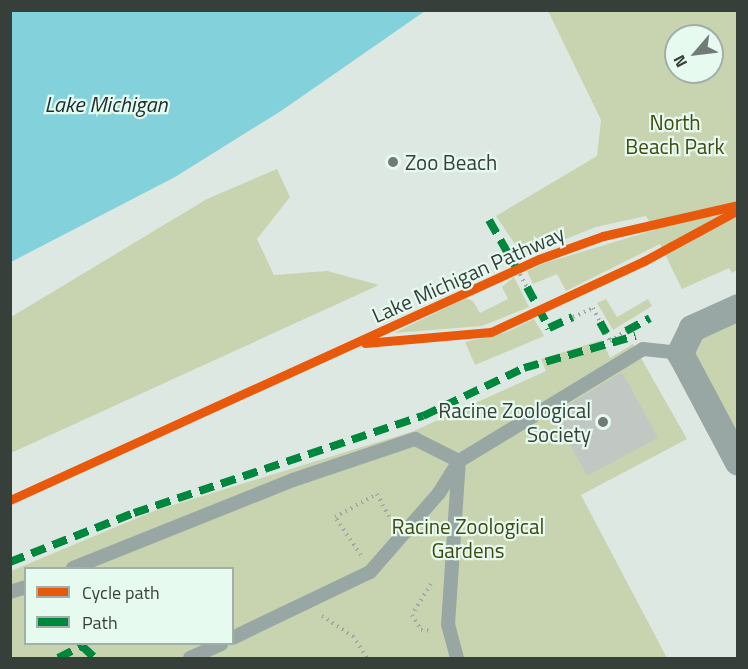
<!DOCTYPE html>
<style>
body{margin:0}
#map{position:relative;width:748px;height:669px;overflow:hidden;background:#dee8e3;font-family:"Titillium Web",sans-serif}
div>[style]{position:absolute}
[style*='--x']{left:calc(var(--x)*1px);top:calc(var(--y)*1px);width:calc(var(--w)*1px);rotate:calc(var(--a)*1deg)}
.green>*{inset:0;background:#c8d4af}
.water>*{inset:0;background:#83d2db}
.building>*{inset:0;background:#c1c8c3}
.path>*{height:4px;margin-top:-2px;transform-origin:0;background:repeating-linear-gradient(90deg,#9da7a4 0 1.5px,transparent 0 6px)}
.lane>*{height:14px;margin:-7px;padding:0 7px;transform-origin:7px;border-radius:7px;background:#99a7a4}
.street>*{height:27px;margin:-13.5px;padding:0 13.5px;transform-origin:13.5px;border-radius:13.5px;background:#99a7a4}
.quiet>*{height:8px;margin-top:-4px;transform-origin:0;background:repeating-linear-gradient(90deg,#00873e 0 15px,transparent 0 23px)}
.cycleway>*{height:9px;margin:-4.5px;padding:0 4.5px;transform-origin:4.5px;border-radius:4.5px;background:#e8590c}
.dots>*{width:16px;height:16px;translate:-50% -50%;box-sizing:border-box;border:3px solid #e7faf0;border-radius:50%}
span{translate:-50% -50%;white-space:nowrap;text-align:center;line-height:1.15;-webkit-text-stroke:4.5px #e7faf0;paint-order:stroke}
.park-label{font-size:21px;color:#414a11}
.poi-label{font-size:21px;color:#373f3b}
.left{translate:0 -50%;text-align:left}
.right{translate:-100% -50%;text-align:right}
.street-label{font-size:21px;color:#373f3b}
.water-label{font-size:22px;color:#1b2e32;font-style:italic}
.frame{position:absolute;inset:0;border:12px solid #373f3b;pointer-events:none}
.legend{position:absolute;left:24px;top:567px;width:210px;height:78px;box-sizing:border-box;background:#e7faf0;border:2px solid #a1afa8;margin:0;padding:8px 10px;list-style:none;font-size:18px;color:#373f3b}
.legend li{display:flex;align-items:center;gap:12px;height:30px}
.legend b{width:30px;border:2px solid #a1afa8}
.north{position:absolute;left:664px;top:24px;width:60px;height:60px;box-sizing:border-box;background:#e7faf0;border:2px solid #a1afa8;border-radius:50%;rotate:242deg;font-size:16px;font-weight:700;line-height:24px;text-align:center;color:#373f3b}
.north::after{content:'';display:block;margin:auto;width:21px;height:27px;background:#717a76;clip-path:polygon(50% 0,100% 100%,50% 72%,0 100%)}
</style>
<div id="map">
<div class="green">
<div style="clip-path:polygon(evenodd,548px 11px,737px 11px,737px 270px,732px 273px,729px 268px,682px 289px,660px 244px,566px 291px,557px 274px,533px 284px,527px 271px,545px 263px,654px 230px,646px 216px,596px 227px,523px 256px,496px 216px,597px 156px,601px 120px,548px 11px,676px 36px,712px 36px,712px 72px,676px 72px,676px 36px)"></div>
<div style="clip-path:polygon(277px 169px,290px 197px,257px 239px,274px 275px,327px 271px,379px 285px,11px 453px,11px 317px,207px 199px)"></div>
<div style="clip-path:polygon(514px 277px,529px 307px,482px 326px,394px 333px,466px 298px,473px 301px,480px 313px,508px 299px,502px 287px)"></div>
<div style="clip-path:polygon(606px 299px,617px 317px,648px 299px,652px 306px,613px 330px,597px 303px)"></div>
<div style="clip-path:polygon(737px 307px,737px 462px,681px 343px)"></div>
<div style="clip-path:polygon(534px 319px,544px 336px,475px 365px,465px 342px,507px 332px)"></div>
<div style="clip-path:polygon(evenodd,602px 340px,610px 358px,633px 344px,687px 439px,581px 495px,667px 658px,11px 658px,11px 571px,154px 511px,414px 431px,546px 371px,541px 359px,602px 340px,26px 568px,232px 568px,232px 644px,26px 644px,26px 568px)"></div>
</div>
<div class="water">
<div style="clip-path:polygon(11px 10px,425px 10px,425px 11px,281px 111px,175px 177px,11px 262px)"></div>
</div>
<div class="building">
<div style="clip-path:polygon(622px 372px,658px 438px,587px 476px,553px 414px)"></div>
</div>
<div class="path">
<div style="--x:517;--y:269;--w:21;--a:61"></div>
<div style="--x:573;--y:317;--w:22;--a:-24"></div>
<div style="--x:593;--y:308;--w:16;--a:63"></div>
<div style="--x:606;--y:333;--w:9;--a:63"></div>
<div style="--x:610;--y:341;--w:19;--a:-32"></div>
<div style="--x:361;--y:555;--w:46;--a:-124.4"></div>
<div style="--x:335;--y:517;--w:48;--a:-28.7"></div>
<div style="--x:377;--y:494;--w:30;--a:62"></div>
<div style="--x:431;--y:584;--w:36;--a:122"></div>
<div style="--x:412;--y:615;--w:17;--a:59"></div>
<div style="--x:421;--y:630;--w:11;--a:5"></div>
<div style="--x:322;--y:616;--w:37;--a:33"></div>
<div style="--x:353;--y:636;--w:26;--a:58"></div>
</div>
<div class="lane">
<div style="--x:73;--y:568;--w:237;--a:-21.8"></div>
<div style="--x:293;--y:480;--w:129;--a:-18.6"></div>
<div style="--x:415;--y:439;--w:49;--a:26.6"></div>
<div style="--x:459;--y:461;--w:38;--a:122"></div>
<div style="--x:439;--y:493;--w:105;--a:131.1"></div>
<div style="--x:370;--y:572;--w:153;--a:154.4"></div>
<div style="--x:10;--y:592;--w:17;--a:-17"></div>
<div style="--x:190;--y:658;--w:34;--a:-24"></div>
<div style="--x:457;--y:658;--w:34;--a:-105"></div>
<div style="--x:448;--y:625;--w:164;--a:-86.2"></div>
<div style="--x:459;--y:461;--w:215;--a:-31.3"></div>
<div style="--x:643;--y:349;--w:37;--a:6"></div>
</div>
<div class="street">
<div style="--x:738;--y:307;--w:51;--a:155.5"></div>
<div style="--x:692;--y:328;--w:28;--a:116"></div>
<div style="--x:680;--y:353;--w:123;--a:62"></div>
</div>
<div class="quiet">
<div style="--x:489;--y:220;--w:56;--a:60.3"></div>
<div style="--x:527;--y:287;--w:47;--a:61.8"></div>
<div style="--x:549;--y:328;--w:26;--a:-25"></div>
<div style="--x:600;--y:322;--w:13;--a:61"></div>
<div style="--x:626;--y:331;--w:27;--a:-28"></div>
<div style="--x:10;--y:562;--w:133;--a:-21.6"></div>
<div style="--x:134;--y:513;--w:305;--a:-18.6"></div>
<div style="--x:423;--y:416;--w:112;--a:-25.4"></div>
<div style="--x:524;--y:368;--w:116;--a:-16.1"></div>
<div style="--x:58;--y:658;--w:27;--a:-27"></div>
<div style="--x:82;--y:646;--w:18;--a:43"></div>
</div>
<div class="cycleway">
<div style="--x:365;--y:343;--w:126;--a:-5"></div>
<div style="--x:491;--y:332;--w:169;--a:-24.9"></div>
<div style="--x:644;--y:261;--w:107;--a:-28.5"></div>
<div style="--x:10;--y:500;--w:581;--a:-24.49"></div>
<div style="--x:539;--y:259;--w:68;--a:-19.8"></div>
<div style="--x:603;--y:236;--w:139;--a:-12.9"></div>
</div>
<div class="dots">
<div style="left:393px;top:162px;background:#717a76"></div>
<div style="left:603px;top:422px;background:#717a76"></div>
</div>
<div class="park-label">
<span style="left:675px;top:134px">North<br>Beach Park</span>
<span style="left:468px;top:538px">Racine Zoological<br>Gardens</span>
</div>
<div class="poi-label">
<span class="left" style="left:405px;top:162px">Zoo Beach</span>
<span class="right" style="left:591px;top:422px">Racine Zoological<br>Society</span>
</div>
<div class="street-label">
<span style="left:468px;top:274px;rotate:-24deg">Lake Michigan Pathway</span>
</div>
<div class="water-label">
<span style="left:106px;top:105px">Lake Michigan</span>
</div>
<div class="frame"></div>
<ul class="legend">
<li><b style="height:8px;background:#e8590c"></b>Cycle path</li>
<li><b style="height:8px;background:#00873e"></b>Path</li>
</ul>
<div class="north">N</div>
</div>
